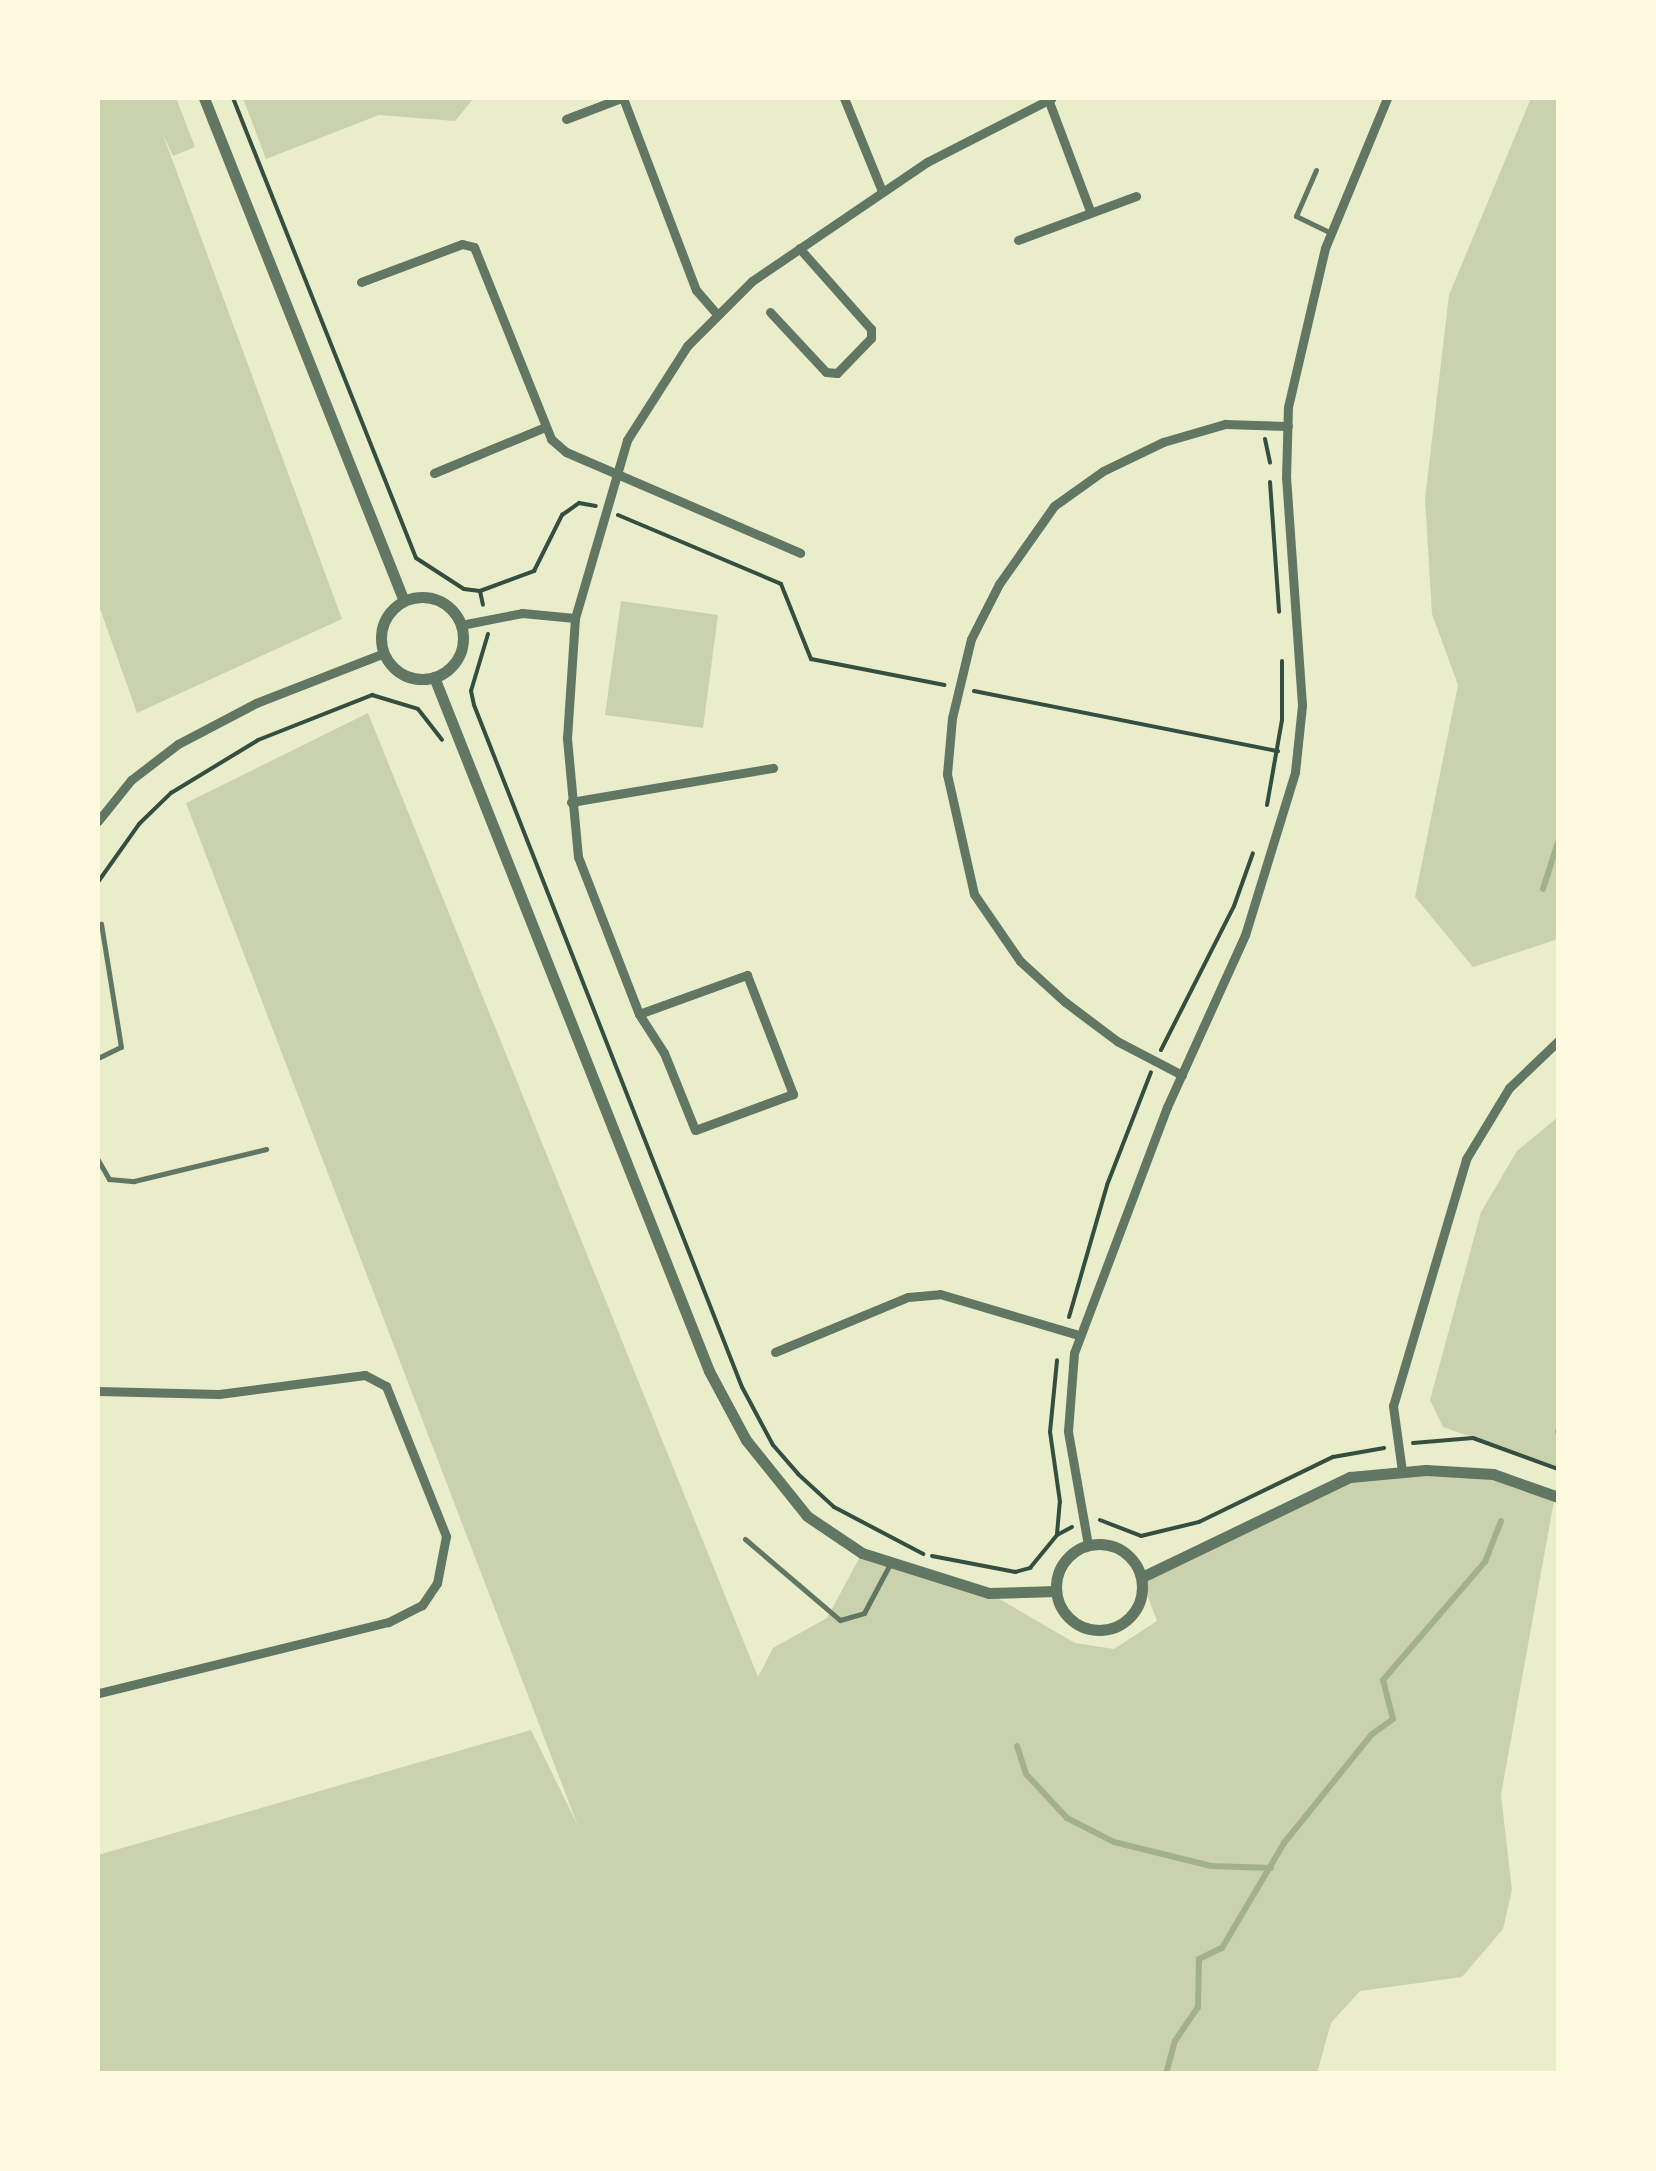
<!DOCTYPE html>
<style>
body{margin:0}
#map{position:relative;width:1656px;height:2171px;overflow:hidden;background:#e9edc9;font-family:"Fira Sans Condensed",sans-serif}
div>[style]{position:absolute}
[style*='--x']{left:calc(var(--x)*1px);top:calc(var(--y)*1px);width:calc(var(--w)*1px);rotate:calc(var(--a)*1deg)}
.green>*{inset:0;background:#cad2ad}
.stream>*{height:6px;margin:-3px;padding:0 3px;transform-origin:3px;border-radius:3px;background:#a3b18a}
.path>*{height:4px;margin:-2px;padding:0 2px;transform-origin:2px;border-radius:2px;background:#344e41}
.service>*{height:5px;margin:-2.5px;padding:0 2.5px;transform-origin:2.5px;border-radius:2.5px;background:#617663}
.minor>*{height:9px;margin:-4.5px;padding:0 4.5px;transform-origin:4.5px;border-radius:4.5px;background:#617663}
.tertiary>*{height:11px;margin:-5.5px;padding:0 5.5px;transform-origin:5.5px;border-radius:5.5px;background:#617663}
.tertiary>.ring{margin:-5.5px;padding:0;box-sizing:content-box;background:none;border:11px solid #617663;border-radius:50%}
span{translate:-50% -50%;white-space:nowrap;text-align:center;line-height:1.15;-webkit-text-stroke:8px #fefae0;paint-order:stroke}
.frame{position:absolute;inset:0;border:100px solid #fefae0;pointer-events:none}
</style>
<div id="map">
<div class="green">
<div style="clip-path:polygon(98px 98px,176px 98px,195px 147px,173px 156px,162px 132px,342px 619px,137px 713px,98px 603px)"></div>
<div style="clip-path:polygon(243px 98px,474px 98px,455px 121px,379px 115px,266px 159px)"></div>
<div style="clip-path:polygon(1531px 98px,1558px 98px,1558px 939px,1473px 967px,1415px 897px,1458px 685px,1432px 614px,1425px 499px,1449px 295px)"></div>
<div style="clip-path:polygon(621px 601px,718px 615px,703px 728px,605px 715px)"></div>
<div style="clip-path:polygon(368px 713px,758px 1677px,773px 1648px,827px 1618px,862px 1553px,989px 1593px,1075px 1643px,1114px 1649px,1157px 1621px,1141px 1578px,1350px 1477px,1493px 1474px,1555px 1495px,1501px 1795px,1512px 1890px,1503px 1929px,1462px 1977px,1360px 1991px,1331px 2023px,1317px 2073px,98px 2073px,98px 1855px,531px 1730px,578px 1826px,186px 803px)"></div>
<div style="clip-path:polygon(1558px 1117px,1558px 1467px,1443px 1427px,1430px 1400px,1481px 1212px,1517px 1151px)"></div>
</div>
<div class="stream">
<div style="--x:1543;--y:889;--w:49;--a:-72.3"></div>
<div style="--x:1558;--y:1432;--w:1;--a:-90"></div>
<div style="--x:1017;--y:1746;--w:29;--a:72"></div>
<div style="--x:1026;--y:1774;--w:60;--a:47"></div>
<div style="--x:1067;--y:1818;--w:53;--a:27.1"></div>
<div style="--x:1114;--y:1842;--w:100;--a:13.9"></div>
<div style="--x:1211;--y:1866;--w:60;--a:1.9"></div>
<div style="--x:1166;--y:2074;--w:34;--a:-75"></div>
<div style="--x:1175;--y:2041;--w:41;--a:-55.9"></div>
<div style="--x:1198;--y:2007;--w:48;--a:-88.8"></div>
<div style="--x:1199;--y:1959;--w:25;--a:-26"></div>
<div style="--x:1222;--y:1948;--w:122;--a:-59.4"></div>
<div style="--x:1284;--y:1843;--w:139;--a:-51.1"></div>
<div style="--x:1371;--y:1735;--w:27;--a:-36"></div>
<div style="--x:1393;--y:1719;--w:40;--a:-104.4"></div>
<div style="--x:1383;--y:1680;--w:156;--a:-49.2"></div>
<div style="--x:1485;--y:1562;--w:44;--a:-68.7"></div>
</div>
<div class="path">
<div style="--x:233;--y:98;--w:495;--a:68.3"></div>
<div style="--x:416;--y:558;--w:57;--a:32.9"></div>
<div style="--x:464;--y:589;--w:16;--a:7"></div>
<div style="--x:480;--y:591;--w:14;--a:78"></div>
<div style="--x:1265;--y:439;--w:24;--a:78"></div>
<div style="--x:1270;--y:482;--w:130;--a:86"></div>
<div style="--x:618;--y:515;--w:177;--a:22.9"></div>
<div style="--x:781;--y:584;--w:81;--a:68.2"></div>
<div style="--x:811;--y:659;--w:136;--a:11"></div>
<div style="--x:480;--y:591;--w:58;--a:-20.3"></div>
<div style="--x:534;--y:571;--w:63;--a:-63.4"></div>
<div style="--x:562;--y:515;--w:21;--a:-35"></div>
<div style="--x:579;--y:503;--w:17;--a:10"></div>
<div style="--x:488;--y:634;--w:59;--a:106.6"></div>
<div style="--x:471;--y:691;--w:14;--a:78"></div>
<div style="--x:474;--y:705;--w:733;--a:68.55"></div>
<div style="--x:742;--y:1387;--w:66;--a:61.9"></div>
<div style="--x:773;--y:1445;--w:38;--a:49"></div>
<div style="--x:798;--y:1474;--w:49;--a:42.5"></div>
<div style="--x:834;--y:1507;--w:101;--a:27.8"></div>
<div style="--x:974;--y:691;--w:310;--a:11.2"></div>
<div style="--x:1267;--y:805;--w:86;--a:-80"></div>
<div style="--x:1282;--y:720;--w:59;--a:-90"></div>
<div style="--x:98;--y:882;--w:71;--a:-54.7"></div>
<div style="--x:139;--y:824;--w:45;--a:-44.1"></div>
<div style="--x:171;--y:793;--w:102;--a:-31.3"></div>
<div style="--x:258;--y:740;--w:123;--a:-21.5"></div>
<div style="--x:372;--y:695;--w:48;--a:16.9"></div>
<div style="--x:418;--y:709;--w:39;--a:52"></div>
<div style="--x:1161;--y:1050;--w:161;--a:-63.1"></div>
<div style="--x:1234;--y:906;--w:56;--a:-70.3"></div>
<div style="--x:1069;--y:1317;--w:137;--a:-73.9"></div>
<div style="--x:1107;--y:1185;--w:121;--a:-68.7"></div>
<div style="--x:1413;--y:1443;--w:60;--a:-4.8"></div>
<div style="--x:1473;--y:1438;--w:90;--a:20"></div>
<div style="--x:1100;--y:1520;--w:44;--a:21.3"></div>
<div style="--x:1141;--y:1536;--w:60;--a:-13.6"></div>
<div style="--x:1199;--y:1522;--w:149;--a:-25.9"></div>
<div style="--x:1333;--y:1457;--w:52;--a:-10"></div>
<div style="--x:1057;--y:1534;--w:32;--a:-85"></div>
<div style="--x:1060;--y:1502;--w:71;--a:-98.1"></div>
<div style="--x:1050;--y:1432;--w:72;--a:-84.4"></div>
<div style="--x:932;--y:1556;--w:85;--a:10.9"></div>
<div style="--x:1015;--y:1572;--w:16;--a:-15"></div>
<div style="--x:1030;--y:1568;--w:43;--a:-50.7"></div>
<div style="--x:1057;--y:1535;--w:17;--a:-28"></div>
</div>
<div class="service">
<div style="--x:1316;--y:170;--w:50;--a:113.5"></div>
<div style="--x:1296;--y:216;--w:39;--a:26"></div>
<div style="--x:98;--y:1058;--w:25;--a:-26"></div>
<div style="--x:121;--y:1047;--w:125;--a:-99.2"></div>
<div style="--x:98;--y:1160;--w:22;--a:60"></div>
<div style="--x:109;--y:1179;--w:25;--a:5"></div>
<div style="--x:134;--y:1181;--w:136;--a:-13.6"></div>
<div style="--x:745;--y:1539;--w:125;--a:40.5"></div>
<div style="--x:840;--y:1620;--w:25;--a:-16"></div>
<div style="--x:864;--y:1613;--w:55;--a:-62"></div>
</div>
<div class="minor">
<div style="--x:623;--y:98;--w:205;--a:69.2"></div>
<div style="--x:696;--y:290;--w:33;--a:49"></div>
<div style="--x:844;--y:98;--w:100;--a:67.8"></div>
<div style="--x:1048;--y:99;--w:120;--a:69.4"></div>
<div style="--x:566;--y:119;--w:59;--a:-20.9"></div>
<div style="--x:1018;--y:240;--w:126;--a:-20.4"></div>
<div style="--x:361;--y:282;--w:108;--a:-20.6"></div>
<div style="--x:462;--y:244;--w:12;--a:14"></div>
<div style="--x:474;--y:247;--w:207;--a:68.1"></div>
<div style="--x:551;--y:439;--w:20;--a:41"></div>
<div style="--x:566;--y:452;--w:255;--a:23.3"></div>
<div style="--x:770;--y:312;--w:82;--a:47"></div>
<div style="--x:826;--y:372;--w:11;--a:5"></div>
<div style="--x:837;--y:373;--w:49;--a:-45.8"></div>
<div style="--x:871;--y:338;--w:9;--a:-90"></div>
<div style="--x:871;--y:329;--w:108;--a:-131.6"></div>
<div style="--x:434;--y:473;--w:120;--a:-22.5"></div>
<div style="--x:461;--y:625;--w:62;--a:-11.1"></div>
<div style="--x:522;--y:613;--w:53;--a:5.4"></div>
<div style="--x:571;--y:802;--w:205;--a:-9.6"></div>
<div style="--x:98;--y:821;--w:53;--a:-51.2"></div>
<div style="--x:131;--y:780;--w:59;--a:-37.5"></div>
<div style="--x:178;--y:744;--w:88;--a:-27.7"></div>
<div style="--x:256;--y:703;--w:137;--a:-21.3"></div>
<div style="--x:639;--y:1014;--w:115;--a:-19.9"></div>
<div style="--x:747;--y:975;--w:128;--a:68.9"></div>
<div style="--x:793;--y:1094;--w:104;--a:159.8"></div>
<div style="--x:695;--y:1130;--w:83;--a:-111.9"></div>
<div style="--x:664;--y:1053;--w:46;--a:-122.7"></div>
<div style="--x:639;--y:1014;--w:168;--a:-111.2"></div>
<div style="--x:578;--y:857;--w:120;--a:-95.3"></div>
<div style="--x:567;--y:738;--w:120;--a:-86.2"></div>
<div style="--x:575;--y:618;--w:185;--a:-73.7"></div>
<div style="--x:627;--y:440;--w:112;--a:-57.4"></div>
<div style="--x:687;--y:346;--w:92;--a:-45"></div>
<div style="--x:752;--y:281;--w:212;--a:-34.2"></div>
<div style="--x:927;--y:162;--w:140;--a:-27.1"></div>
<div style="--x:1182;--y:1075;--w:73;--a:-152.4"></div>
<div style="--x:1117;--y:1041;--w:65;--a:-143.1"></div>
<div style="--x:1065;--y:1002;--w:61;--a:-137.7"></div>
<div style="--x:1020;--y:961;--w:81;--a:-124.5"></div>
<div style="--x:974;--y:894;--w:123;--a:-102.7"></div>
<div style="--x:947;--y:774;--w:56;--a:-84.9"></div>
<div style="--x:952;--y:718;--w:81;--a:-76.5"></div>
<div style="--x:971;--y:639;--w:62;--a:-63"></div>
<div style="--x:999;--y:584;--w:95;--a:-54.8"></div>
<div style="--x:1054;--y:506;--w:60;--a:-35.5"></div>
<div style="--x:1103;--y:471;--w:67;--a:-25.8"></div>
<div style="--x:1163;--y:442;--w:65;--a:-16.2"></div>
<div style="--x:1225;--y:424;--w:63;--a:1.8"></div>
<div style="--x:775;--y:1352;--w:144;--a:-22.5"></div>
<div style="--x:908;--y:1297;--w:32;--a:-5"></div>
<div style="--x:940;--y:1294;--w:144;--a:16.5"></div>
<div style="--x:98;--y:1391;--w:121;--a:1.4"></div>
<div style="--x:219;--y:1394;--w:147;--a:-7.4"></div>
<div style="--x:365;--y:1375;--w:24;--a:28"></div>
<div style="--x:386;--y:1386;--w:162;--a:68.2"></div>
<div style="--x:446;--y:1536;--w:48;--a:100.8"></div>
<div style="--x:437;--y:1583;--w:27;--a:124"></div>
<div style="--x:422;--y:1605;--w:38;--a:153"></div>
<div style="--x:388;--y:1622;--w:299;--a:166.2"></div>
<div style="--x:1402;--y:1471;--w:66;--a:-97.9"></div>
<div style="--x:1393;--y:1406;--w:258;--a:-73.5"></div>
<div style="--x:1466;--y:1159;--w:83;--a:-58.8"></div>
<div style="--x:1509;--y:1088;--w:68;--a:-43.8"></div>
<div style="--x:1088;--y:1545;--w:116;--a:-100"></div>
<div style="--x:1068;--y:1431;--w:78;--a:-85.6"></div>
<div style="--x:1074;--y:1353;--w:263;--a:-69.3"></div>
<div style="--x:1167;--y:1107;--w:189;--a:-65.6"></div>
<div style="--x:1245;--y:935;--w:170;--a:-72.9"></div>
<div style="--x:1295;--y:772;--w:67;--a:-84"></div>
<div style="--x:1302;--y:705;--w:228;--a:-94"></div>
<div style="--x:1286;--y:478;--w:71;--a:-88.4"></div>
<div style="--x:1288;--y:407;--w:163;--a:-76.9"></div>
<div style="--x:1325;--y:248;--w:162;--a:-67.5"></div>
</div>
<div class="tertiary">
<div style="--x:204;--y:98;--w:541;--a:68.32"></div>
<div class="ring" style="left:381px;top:597px;width:71px;height:71px"></div>
<div style="--x:434;--y:677;--w:746;--a:68.38"></div>
<div style="--x:709;--y:1371;--w:78;--a:61.8"></div>
<div style="--x:746;--y:1440;--w:97;--a:51.2"></div>
<div style="--x:807;--y:1516;--w:66;--a:33.9"></div>
<div style="--x:862;--y:1553;--w:133;--a:17.5"></div>
<div style="--x:989;--y:1593;--w:67;--a:-1.7"></div>
<div class="ring" style="left:1056px;top:1544px;width:75px;height:75px"></div>
<div style="--x:1142;--y:1577;--w:231;--a:-25.7"></div>
<div style="--x:1350;--y:1477;--w:76;--a:-5.3"></div>
<div style="--x:1426;--y:1470;--w:67;--a:3.4"></div>
<div style="--x:1493;--y:1474;--w:69;--a:19.5"></div>
</div>
<div class="frame"></div>
</div>
